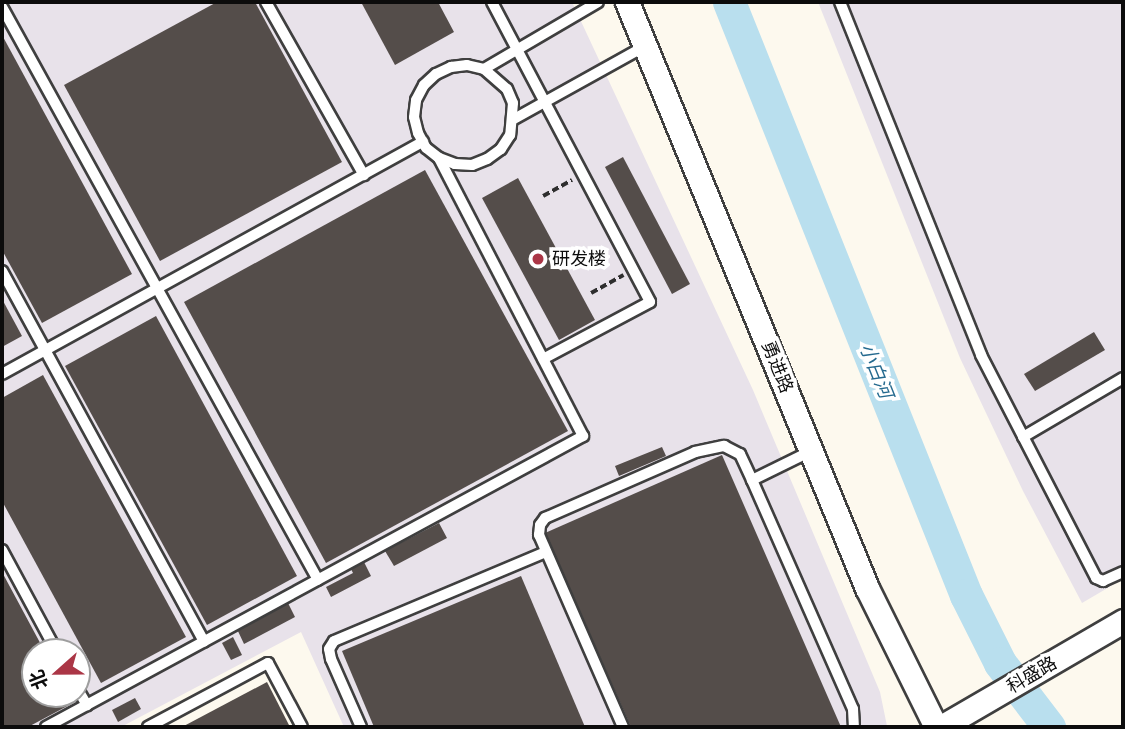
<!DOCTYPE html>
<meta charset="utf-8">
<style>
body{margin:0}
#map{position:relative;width:1125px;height:729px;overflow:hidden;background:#fdf9ee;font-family:"Source Serif 4","Noto Sans SC",serif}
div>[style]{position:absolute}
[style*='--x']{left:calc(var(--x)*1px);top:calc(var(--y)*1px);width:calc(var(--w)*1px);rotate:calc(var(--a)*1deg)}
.industrial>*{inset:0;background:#e8e2ea}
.river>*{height:33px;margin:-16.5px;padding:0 16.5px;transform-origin:16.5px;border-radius:16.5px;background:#b9dfee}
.building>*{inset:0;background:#544d4a}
.path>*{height:3.5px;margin-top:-1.75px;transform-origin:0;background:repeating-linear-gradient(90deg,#2e2e2e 0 7px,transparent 0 10.5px)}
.roads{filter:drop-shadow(2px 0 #3f3f3f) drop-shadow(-2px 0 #3f3f3f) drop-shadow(0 2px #3f3f3f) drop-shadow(0 -2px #3f3f3f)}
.service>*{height:10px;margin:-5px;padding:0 5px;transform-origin:5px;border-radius:5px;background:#fff}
.tertiary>*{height:23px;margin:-11.5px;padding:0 11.5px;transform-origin:11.5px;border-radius:11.5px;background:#fff}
.dots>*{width:19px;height:19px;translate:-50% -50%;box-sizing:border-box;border:4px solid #fff;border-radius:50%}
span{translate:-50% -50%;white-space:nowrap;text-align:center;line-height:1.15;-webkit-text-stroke:7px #fff;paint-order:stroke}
.poi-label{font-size:18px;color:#0c0c0c}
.left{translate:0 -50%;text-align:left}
.street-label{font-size:18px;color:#0c0c0c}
.water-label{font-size:19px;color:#256a8f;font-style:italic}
.frame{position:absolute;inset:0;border:4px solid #0c0c0c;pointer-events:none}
.north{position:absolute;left:21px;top:638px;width:70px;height:70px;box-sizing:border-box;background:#fff;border:2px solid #9e9e9e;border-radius:50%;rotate:249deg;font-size:19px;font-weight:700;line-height:28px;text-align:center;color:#0c0c0c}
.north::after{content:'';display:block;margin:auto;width:24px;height:32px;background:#ab3646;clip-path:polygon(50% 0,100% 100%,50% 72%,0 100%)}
</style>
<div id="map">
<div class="industrial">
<div style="clip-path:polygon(evenodd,2px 2px,572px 2px,753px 390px,880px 692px,887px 726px,344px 727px,301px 632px,121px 727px,2px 727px,2px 2px,35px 652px,77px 652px,77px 694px,35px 694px,35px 652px)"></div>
<div style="clip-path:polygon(818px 2px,1123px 2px,1123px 579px,1082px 603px,1023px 491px,960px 358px)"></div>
</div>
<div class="river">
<div style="--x:729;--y:2;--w:639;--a:68.22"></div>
<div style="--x:966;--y:595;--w:76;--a:63.4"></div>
<div style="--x:1000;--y:663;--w:81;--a:52.6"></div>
</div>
<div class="building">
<div style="clip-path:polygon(217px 2px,255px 2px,342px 162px,160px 261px,64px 85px)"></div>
<div style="clip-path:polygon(361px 2px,438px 2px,454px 32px,395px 65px)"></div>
<div style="clip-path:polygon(2px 35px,132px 274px,42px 323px,2px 250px)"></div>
<div style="clip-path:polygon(623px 157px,690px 284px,672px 294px,605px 167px)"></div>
<div style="clip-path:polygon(425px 170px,568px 431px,326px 563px,184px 302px)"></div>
<div style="clip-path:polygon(518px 178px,595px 320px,559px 340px,482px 198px)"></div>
<div style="clip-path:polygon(2px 299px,22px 336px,2px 347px)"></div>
<div style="clip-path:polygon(156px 316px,297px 576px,207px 625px,65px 366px)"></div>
<div style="clip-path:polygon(1094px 332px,1105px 350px,1035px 391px,1024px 374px)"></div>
<div style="clip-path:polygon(43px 375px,186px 637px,101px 683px,2px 501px,2px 398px)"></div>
<div style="clip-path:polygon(662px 447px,666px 456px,619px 476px,615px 466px)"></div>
<div style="clip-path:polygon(722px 455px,841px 727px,631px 727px,545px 533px)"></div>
<div style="clip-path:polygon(439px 523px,447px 538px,394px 566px,385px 551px)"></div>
<div style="clip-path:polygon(363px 560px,371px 576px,331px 597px,326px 587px,353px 573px,350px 567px)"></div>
<div style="clip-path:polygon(2px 572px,45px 652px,35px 652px,35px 694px,68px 694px,73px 703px,28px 727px,2px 727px)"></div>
<div style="clip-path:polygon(521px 576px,585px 727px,374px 727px,342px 651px)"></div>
<div style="clip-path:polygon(288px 603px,295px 617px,244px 644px,237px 629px)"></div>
<div style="clip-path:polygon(233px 637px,242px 655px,231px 660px,222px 643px)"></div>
<div style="clip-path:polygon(267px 682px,290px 727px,182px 727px)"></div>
<div style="clip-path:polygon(135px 698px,141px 709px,118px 722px,112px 710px)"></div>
</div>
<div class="path">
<div style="--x:543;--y:196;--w:33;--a:-29"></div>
<div style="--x:591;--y:293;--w:37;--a:-29"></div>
</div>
<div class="roads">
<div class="service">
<div style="--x:266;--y:2;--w:199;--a:60.5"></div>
<div style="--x:492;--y:2;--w:339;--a:62.2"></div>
<div style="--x:650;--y:302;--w:121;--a:152"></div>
<div style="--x:840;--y:2;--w:380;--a:68.2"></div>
<div style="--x:981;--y:355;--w:251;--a:62.7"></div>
<div style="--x:1096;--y:578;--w:8;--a:23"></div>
<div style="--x:1103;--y:581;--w:22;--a:-24"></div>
<div style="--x:2;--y:7;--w:654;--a:61.12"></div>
<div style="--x:484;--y:69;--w:30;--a:41"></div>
<div style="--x:507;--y:89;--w:15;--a:67"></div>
<div style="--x:513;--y:103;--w:32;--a:95"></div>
<div style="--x:510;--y:135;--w:17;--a:123"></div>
<div style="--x:501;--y:149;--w:17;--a:144"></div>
<div style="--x:487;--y:159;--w:16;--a:158"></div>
<div style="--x:472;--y:165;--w:17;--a:-177"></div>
<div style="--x:455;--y:164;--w:17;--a:-159"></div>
<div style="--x:439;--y:158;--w:16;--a:-142"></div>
<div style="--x:426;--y:148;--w:17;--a:-118"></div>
<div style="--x:418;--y:133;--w:16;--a:-104"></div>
<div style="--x:414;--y:117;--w:17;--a:-83"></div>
<div style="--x:416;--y:100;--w:17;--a:-62"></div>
<div style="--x:424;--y:85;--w:16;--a:-43"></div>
<div style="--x:436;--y:74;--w:17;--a:-25"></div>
<div style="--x:451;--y:67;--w:16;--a:-7"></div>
<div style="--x:467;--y:65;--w:17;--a:13"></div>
<div style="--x:484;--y:69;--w:132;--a:-30.4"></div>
<div style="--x:514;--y:119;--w:150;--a:-29.1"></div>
<div style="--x:2;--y:271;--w:422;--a:61.4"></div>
<div style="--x:2;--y:374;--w:481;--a:-28.9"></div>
<div style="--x:1023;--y:437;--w:116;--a:-30.5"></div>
<div style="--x:752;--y:480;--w:66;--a:-26.2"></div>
<div style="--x:2;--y:550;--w:116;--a:61.7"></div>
<div style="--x:77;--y:688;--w:20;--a:60"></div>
<div style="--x:46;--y:727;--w:611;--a:-28.45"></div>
<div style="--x:583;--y:436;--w:313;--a:-117.4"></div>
<div style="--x:148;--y:727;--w:136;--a:-28.1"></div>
<div style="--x:268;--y:663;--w:72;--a:62"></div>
<div style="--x:361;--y:727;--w:74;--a:-113.8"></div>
<div style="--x:331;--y:659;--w:10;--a:-101"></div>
<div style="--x:329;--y:649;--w:9;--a:-58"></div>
<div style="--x:334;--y:641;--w:230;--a:-22.8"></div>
<div style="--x:623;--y:727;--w:210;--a:-113.6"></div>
<div style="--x:539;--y:535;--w:10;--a:-84"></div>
<div style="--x:540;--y:525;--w:9;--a:-54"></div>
<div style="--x:545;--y:518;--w:164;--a:-23.7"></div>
<div style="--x:695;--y:452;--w:30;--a:-12"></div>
<div style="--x:724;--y:446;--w:18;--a:27"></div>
<div style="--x:740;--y:454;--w:29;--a:65"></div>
<div style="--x:752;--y:480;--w:250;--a:66.2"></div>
<div style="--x:853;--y:709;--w:18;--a:87"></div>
</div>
<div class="tertiary">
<div style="--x:627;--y:2;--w:633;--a:67.73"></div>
<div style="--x:867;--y:588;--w:155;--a:63.6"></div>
<div style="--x:941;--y:727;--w:211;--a:-30.2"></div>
</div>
</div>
<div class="dots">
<div style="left:538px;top:259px;background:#ab3646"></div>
</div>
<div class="poi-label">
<span class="left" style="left:552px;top:259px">研发楼</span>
</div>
<div class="street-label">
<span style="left:777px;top:367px;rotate:68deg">勇进路</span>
<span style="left:1032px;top:675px;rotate:-30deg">科盛路</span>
</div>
<div class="water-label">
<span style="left:876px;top:371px;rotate:68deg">小白河</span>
</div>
<div class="frame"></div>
<div class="north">北</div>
</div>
